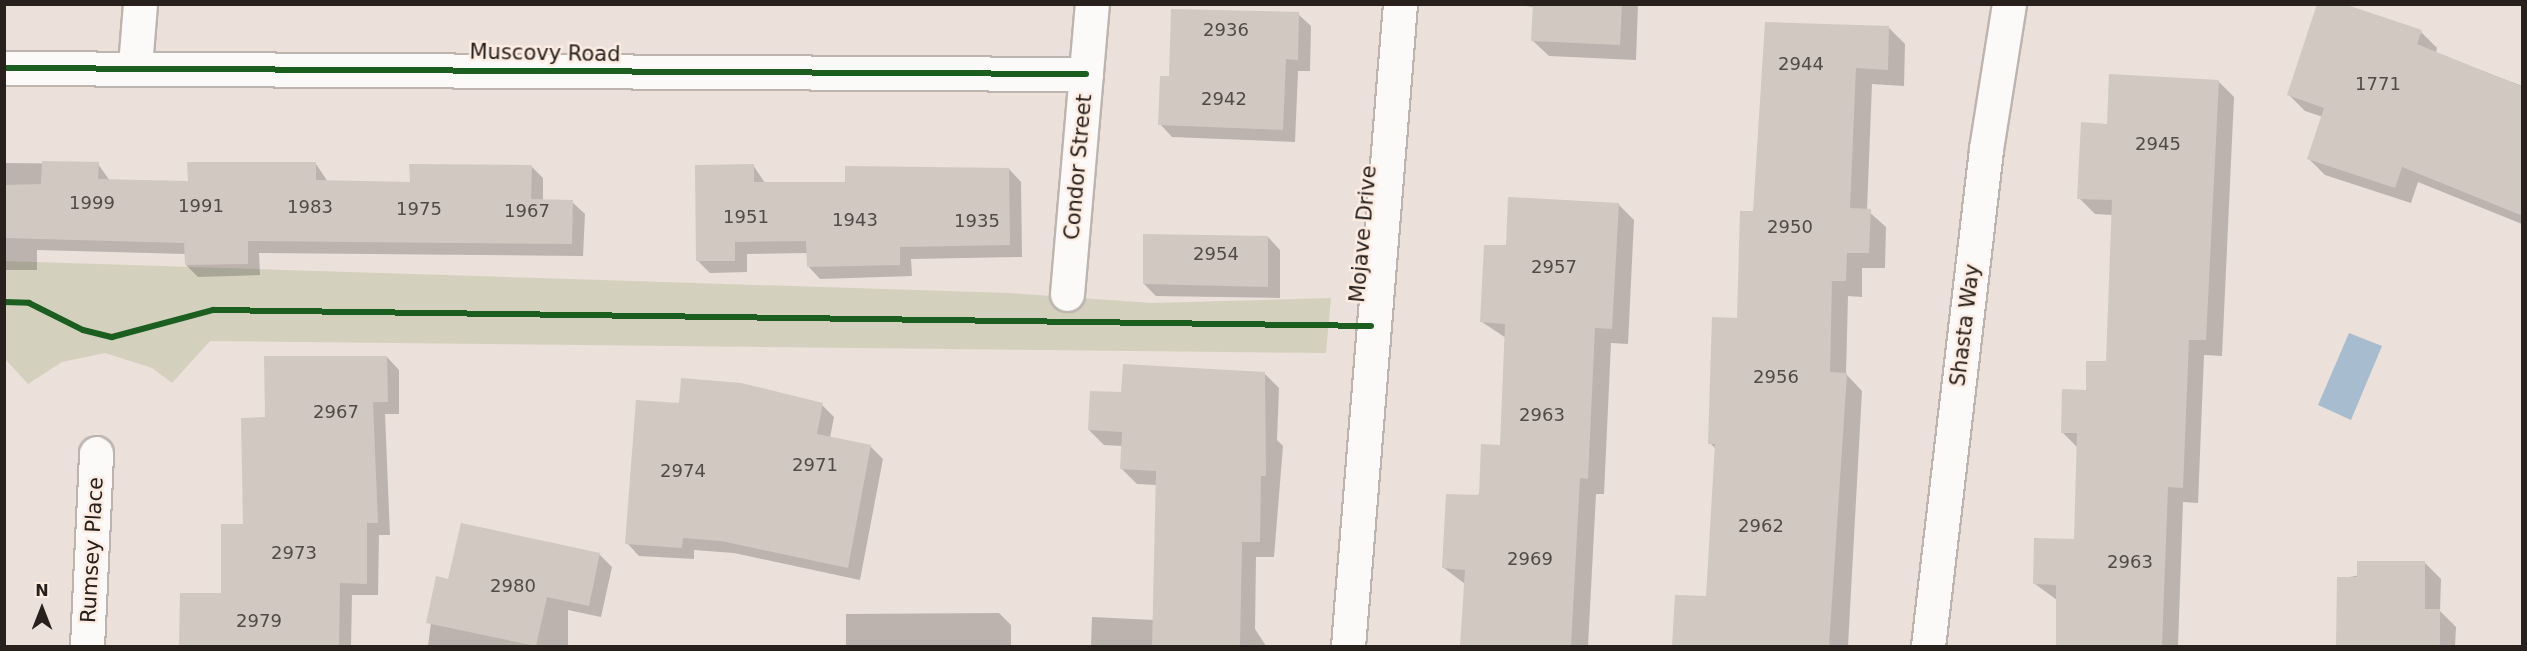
<!DOCTYPE html>
<style>
body{margin:0}
#map{position:relative;width:2527px;height:651px;overflow:hidden;background:#ebe0da;font-family:"DejaVu Sans",sans-serif}
div>[style]{position:absolute}
[style*='--x']{left:calc(var(--x)*1px);top:calc(var(--y)*1px);width:calc(var(--w)*1px);rotate:calc(var(--a)*1deg)}
.green>*{inset:0;background:#d3d1bd}
.water>*{inset:0;background:#a7bcce}
.shadow>*{inset:0;background:#0003}
.building>*{inset:0;background:#d1c8c2}
.roads{filter:drop-shadow(2px 0 #bdb4af) drop-shadow(-2px 0 #bdb4af) drop-shadow(0 2px #bdb4af) drop-shadow(0 -2px #bdb4af)}
.minor>*{height:33px;margin:-16.5px;padding:0 16.5px;transform-origin:16.5px;border-radius:16.5px;background:#fcfaf9}
.cycleway>*{height:6px;margin:-3px;padding:0 3px;transform-origin:3px;border-radius:3px;background:#1b5e20}
span{translate:-50% -50%;white-space:nowrap;text-align:center;line-height:1.15;-webkit-text-stroke:5px #fdece2;paint-order:stroke}
.number-label{font-size:18px;color:#524a46}
.number-label span{-webkit-text-stroke-width:0}
.street-label{font-size:21px;color:#27201c}
.frame{position:absolute;inset:0;border:6px solid #27201c;pointer-events:none}
.north{position:absolute;left:12px;top:579px;width:60px;height:60px;-webkit-text-stroke:4px #fdece2;paint-order:stroke;rotate:0deg;font-size:16px;font-weight:700;line-height:24px;text-align:center;color:#27201c}
.north::after{content:'';display:block;margin:auto;width:21px;height:27px;background:#27201c;clip-path:polygon(50% 0,100% 100%,50% 72%,0 100%)}
</style>
<div id="map">
<div class="green">
<div style="clip-path:polygon(5px 261px,1010px 293px,1152px 303px,1331px 298px,1326px 353px,210px 341px,172px 383px,152px 368px,105px 353px,62px 362px,28px 384px,5px 359px)"></div>
</div>
<div class="water">
<div style="clip-path:polygon(2349px 333px,2382px 346px,2351px 420px,2318px 405px)"></div>
</div>
<div class="shadow">
<div style="clip-path:polygon(1512px 4px,1638px 4px,1636px 60px,1549px 56px,1532px 40px,1534px 7px)"></div>
<div style="clip-path:polygon(1298px 14px,1311px 26px,1310px 71px,1298px 71px,1295px 142px,1172px 137px,1160px 124px,1171px 78px)"></div>
<div style="clip-path:polygon(1766px 23px,1889px 28px,1905px 44px,1904px 86px,1872px 84px,1867px 210px,1886px 227px,1885px 268px,1862px 268px,1862px 297px,1848px 296px,1846px 374px,1862px 391px,1848px 646px,1673px 646px,1677px 596px,1707px 598px,1716px 449px,1710px 443px,1739px 319px,1754px 213px)"></div>
<div style="clip-path:polygon(2421px 32px,2437px 48px,2436px 53px,2522px 86px,2522px 224px,2418px 182px,2411px 203px,2325px 175px,2309px 159px,2323px 117px,2305px 111px,2289px 95px)"></div>
<div style="clip-path:polygon(2218px 81px,2234px 97px,2222px 356px,2204px 355px,2198px 503px,2183px 502px,2178px 646px,2056px 646px,2057px 600px,2035px 584px,2075px 541px,2078px 448px,2062px 432px,2107px 363px,2113px 215px,2095px 214px,2079px 198px,2108px 126px)"></div>
<div style="clip-path:polygon(4px 163px,98px 164px,110px 181px,189px 182px,316px 164px,328px 182px,411px 184px,531px 166px,543px 178px,543px 201px,572px 202px,585px 214px,583px 256px,259px 253px,260px 275px,198px 277px,186px 265px,186px 254px,37px 250px,37px 270px,4px 270px)"></div>
<div style="clip-path:polygon(753px 165px,765px 183px,847px 183px,1009px 169px,1021px 182px,1022px 257px,911px 259px,912px 276px,820px 279px,808px 266px,808px 253px,747px 254px,747px 272px,710px 273px,698px 261px)"></div>
<div style="clip-path:polygon(1618px 204px,1634px 220px,1628px 344px,1611px 343px,1604px 494px,1596px 494px,1588px 646px,1462px 646px,1465px 584px,1444px 568px,1501px 446px,1506px 338px,1482px 322px,1507px 247px)"></div>
<div style="clip-path:polygon(1268px 237px,1280px 250px,1280px 298px,1156px 296px,1144px 284px)"></div>
<div style="clip-path:polygon(387px 357px,399px 370px,399px 414px,385px 414px,390px 535px,379px 535px,378px 595px,352px 595px,351px 646px,181px 646px,181px 595px,222px 595px,244px 526px,267px 419px)"></div>
<div style="clip-path:polygon(1264px 373px,1279px 388px,1277px 440px,1283px 446px,1274px 557px,1256px 557px,1255px 629px,1266px 646px,1091px 646px,1092px 617px,1154px 620px,1157px 485px,1137px 484px,1122px 469px,1123px 446px,1104px 445px,1089px 430px,1123px 394px)"></div>
<div style="clip-path:polygon(681px 405px,822px 405px,834px 417px,830px 438px,871px 447px,883px 459px,860px 580px,734px 553px,694px 550px,694px 559px,639px 556px,627px 543px)"></div>
<div style="clip-path:polygon(600px 555px,612px 567px,601px 617px,568px 610px,568px 646px,428px 646px,437px 577px,449px 581px)"></div>
<div style="clip-path:polygon(2425px 563px,2441px 579px,2440px 611px,2456px 627px,2455px 646px,2338px 646px,2339px 579px)"></div>
<div style="clip-path:polygon(999px 613px,1011px 625px,1011px 646px,846px 646px,846px 614px)"></div>
</div>
<div class="building">
<div style="clip-path:polygon(1533px 4px,1622px 4px,1620px 45px,1531px 41px)"></div>
<div style="clip-path:polygon(2317px 4px,2344px 4px,2422px 30px,2417px 44px,2523px 87px,2523px 216px,2402px 167px,2395px 188px,2307px 159px,2324px 108px,2287px 95px)"></div>
<div style="clip-path:polygon(1171px 9px,1299px 12px,1298px 60px,1286px 59px,1283px 130px,1158px 125px,1160px 76px,1169px 76px)"></div>
<div style="clip-path:polygon(1765px 22px,1889px 26px,1888px 70px,1856px 68px,1850px 208px,1871px 209px,1869px 253px,1847px 253px,1846px 281px,1832px 281px,1830px 372px,1847px 373px,1829px 646px,1672px 646px,1675px 595px,1706px 596px,1715px 444px,1708px 444px,1712px 317px,1737px 318px,1740px 211px,1753px 211px)"></div>
<div style="clip-path:polygon(2109px 74px,2219px 80px,2206px 340px,2189px 340px,2183px 488px,2168px 487px,2162px 646px,2056px 646px,2056px 585px,2033px 584px,2034px 538px,2074px 539px,2077px 433px,2061px 433px,2062px 389px,2086px 390px,2086px 361px,2106px 361px,2112px 200px,2077px 199px,2081px 122px,2107px 124px)"></div>
<div style="clip-path:polygon(42px 161px,99px 162px,98px 179px,188px 181px,187px 162px,316px 162px,316px 180px,410px 182px,409px 164px,532px 165px,531px 199px,573px 200px,572px 244px,248px 241px,248px 264px,185px 265px,184px 243px,4px 238px,4px 185px,41px 184px)"></div>
<div style="clip-path:polygon(754px 164px,754px 182px,845px 182px,845px 166px,1009px 168px,1010px 245px,900px 247px,900px 265px,807px 267px,806px 241px,735px 242px,735px 261px,696px 261px,695px 165px)"></div>
<div style="clip-path:polygon(1508px 197px,1619px 203px,1612px 329px,1595px 328px,1588px 479px,1580px 478px,1571px 646px,1460px 646px,1465px 570px,1442px 568px,1446px 494px,1479px 495px,1481px 444px,1500px 445px,1505px 324px,1480px 322px,1484px 245px,1506px 245px)"></div>
<div style="clip-path:polygon(1143px 234px,1268px 236px,1268px 287px,1143px 284px)"></div>
<div style="clip-path:polygon(264px 356px,387px 356px,388px 402px,373px 402px,378px 523px,367px 523px,367px 584px,340px 583px,339px 646px,179px 646px,180px 593px,221px 593px,221px 524px,243px 524px,241px 418px,265px 417px)"></div>
<div style="clip-path:polygon(1123px 364px,1265px 372px,1266px 476px,1261px 476px,1260px 542px,1242px 542px,1240px 646px,1152px 646px,1156px 471px,1120px 469px,1122px 432px,1088px 430px,1090px 391px,1121px 392px)"></div>
<div style="clip-path:polygon(681px 378px,741px 383px,823px 403px,817px 434px,871px 445px,848px 568px,721px 541px,683px 538px,682px 548px,625px 544px,636px 400px,679px 403px)"></div>
<div style="clip-path:polygon(461px 523px,600px 553px,589px 606px,547px 597px,536px 646px,426px 623px,436px 576px,448px 579px)"></div>
<div style="clip-path:polygon(2357px 561px,2425px 561px,2425px 609px,2440px 609px,2440px 646px,2336px 646px,2337px 577px,2357px 577px)"></div>
</div>
<div class="roads">
<div class="minor">
<div style="--x:135;--y:66;--w:62;--a:-85.4"></div>
<div style="--x:4;--y:68;--w:1082;--a:0.32"></div>
<div style="--x:1067;--y:294;--w:291;--a:-85.1"></div>
<div style="--x:87;--y:646;--w:193;--a:-87.3"></div>
<div style="--x:1348;--y:646;--w:644;--a:-85.37"></div>
<div style="--x:1928;--y:646;--w:500;--a:-83.34"></div>
<div style="--x:1986;--y:149;--w:147;--a:-81"></div>
</div>
</div>
<div class="cycleway">
<div style="--x:4;--y:68;--w:1082;--a:0.32"></div>
<div style="--x:4;--y:302;--w:25;--a:2"></div>
<div style="--x:29;--y:303;--w:60;--a:26.6"></div>
<div style="--x:83;--y:330;--w:30;--a:14"></div>
<div style="--x:112;--y:337;--w:105;--a:-15"></div>
<div style="--x:213;--y:310;--w:1158;--a:0.79"></div>
</div>
<div class="number-label">
<span style="left:1226px;top:30px">2936</span>
<span style="left:1801px;top:64px">2944</span>
<span style="left:2378px;top:84px">1771</span>
<span style="left:1224px;top:99px">2942</span>
<span style="left:2158px;top:144px">2945</span>
<span style="left:92px;top:203px">1999</span>
<span style="left:201px;top:206px">1991</span>
<span style="left:310px;top:207px">1983</span>
<span style="left:419px;top:209px">1975</span>
<span style="left:527px;top:211px">1967</span>
<span style="left:746px;top:217px">1951</span>
<span style="left:855px;top:220px">1943</span>
<span style="left:977px;top:221px">1935</span>
<span style="left:1790px;top:227px">2950</span>
<span style="left:1216px;top:254px">2954</span>
<span style="left:1554px;top:267px">2957</span>
<span style="left:1776px;top:377px">2956</span>
<span style="left:336px;top:412px">2967</span>
<span style="left:1542px;top:415px">2963</span>
<span style="left:815px;top:465px">2971</span>
<span style="left:683px;top:471px">2974</span>
<span style="left:1761px;top:526px">2962</span>
<span style="left:294px;top:553px">2973</span>
<span style="left:1530px;top:559px">2969</span>
<span style="left:2130px;top:562px">2963</span>
<span style="left:513px;top:586px">2980</span>
<span style="left:259px;top:621px">2979</span>
</div>
<div class="street-label">
<span style="left:545px;top:53px;rotate:1deg">Muscovy Road</span>
<span style="left:1078px;top:167px;rotate:-85deg">Condor Street</span>
<span style="left:1363px;top:234px;rotate:-85deg">Mojave Drive</span>
<span style="left:1965px;top:325px;rotate:-83deg">Shasta Way</span>
<span style="left:92px;top:550px;rotate:-87deg">Rumsey Place</span>
</div>
<div class="frame"></div>
<div class="north">N</div>
</div>
